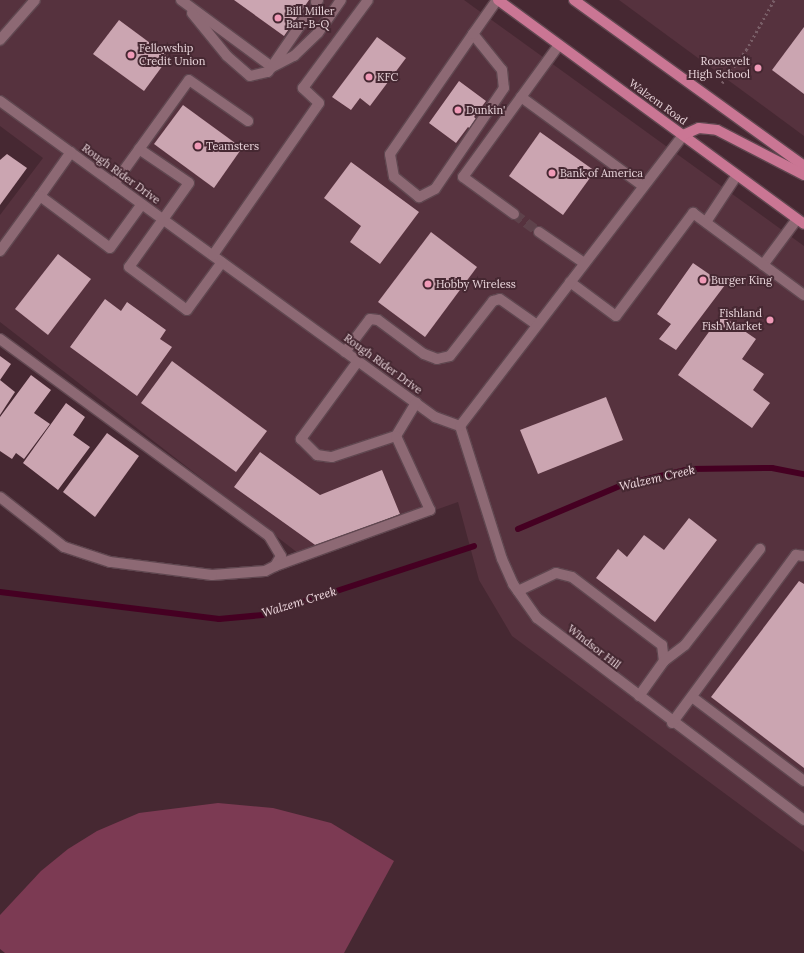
<!DOCTYPE html>
<style>
body{margin:0}
#map{position:relative;width:804px;height:953px;overflow:hidden;background:#462832;font-family:Lora,serif}
div>[style]{position:absolute}
[style*='--x']{left:calc(var(--x)*1px);top:calc(var(--y)*1px);width:calc(var(--w)*1px);rotate:calc(var(--a)*1deg)}
.built>*{inset:0;background:#56323e}
.green>*{inset:0;background:#7c3a53}
.stream>*{height:6px;margin:-3px;padding:0 3px;transform-origin:3px;border-radius:3px;background:#450022}
.building>*{inset:0;background:#cba5b1}
.minor-tunnel>*{height:10px;margin-top:-5px;transform-origin:0;background:repeating-linear-gradient(90deg,#5e424b 0 10px,transparent 0 15px)}
.path>*{height:2.5px;margin-top:-1.25px;transform-origin:0;background:repeating-linear-gradient(90deg,#795e67 0 2px,transparent 0 5px)}
.roads{filter:drop-shadow(1px 0 #604750) drop-shadow(-1px 0 #604750) drop-shadow(0 1px #604750) drop-shadow(0 -1px #604750)}
.minor>*{height:10px;margin:-5px;padding:0 5px;transform-origin:5px;border-radius:5px;background:#8d6974}
.major>*{height:10px;margin:-5px;padding:0 5px;transform-origin:5px;border-radius:5px;background:#ca7694}
.dots>*{width:11px;height:11px;translate:-50% -50%;box-sizing:border-box;border:2px solid #462832;border-radius:50%}
span{translate:-50% -50%;white-space:nowrap;text-align:center;line-height:1.15;-webkit-text-stroke:4px #462832;paint-order:stroke}
.poi-label{font-size:11px;color:#e8d4da}
.left{translate:0 -50%;text-align:left}
.right{translate:-100% -50%;text-align:right}
.street-label{font-size:11px;color:#e8d4da}
.water-label{font-size:12px;color:#f2dbe2;font-style:italic}
</style>
<div id="map">
<div class="built">
<div style="clip-path:polygon(0 0,464px 0,804px 246px,804px 852px,512px 636px,479px 580px,458px 502px,303px 557px,0 322px,0 215px,43px 158px,0 126px)"></div>
<div style="clip-path:polygon(619px 0,804px 0,804px 136px)"></div>
</div>
<div class="green">
<div style="clip-path:polygon(218px 803px,273px 808px,331px 823px,394px 861px,344px 953px,5px 953px,0 949px,0 915px,41px 871px,68px 849px,97px 831px,139px 813px)"></div>
</div>
<div class="stream">
<div style="--x:518;--y:529;--w:113;--a:-22.9"></div>
<div style="--x:622;--y:485;--w:70;--a:-13.2"></div>
<div style="--x:690;--y:469;--w:82;--a:-0.7"></div>
<div style="--x:772;--y:468;--w:33;--a:11"></div>
<div style="--x:0;--y:592;--w:221;--a:7"></div>
<div style="--x:219;--y:619;--w:44;--a:-5.2"></div>
<div style="--x:263;--y:615;--w:222;--a:-18.1"></div>
</div>
<div class="building">
<div style="clip-path:polygon(234px 0,309px 0,284px 36px)"></div>
<div style="clip-path:polygon(119px 20px,169px 57px,144px 91px,93px 54px)"></div>
<div style="clip-path:polygon(804px 27px,804px 94px,772px 70px)"></div>
<div style="clip-path:polygon(377px 37px,406px 58px,370px 106px,360px 98px,351px 110px,332px 97px)"></div>
<div style="clip-path:polygon(459px 81px,486px 101px,474px 117px,480px 122px,473px 131px,468px 127px,456px 143px,429px 123px)"></div>
<div style="clip-path:polygon(183px 105px,242px 148px,214px 188px,154px 144px)"></div>
<div style="clip-path:polygon(540px 132px,595px 171px,563px 215px,509px 176px)"></div>
<div style="clip-path:polygon(7px 154px,27px 168px,0 205px,0 160px)"></div>
<div style="clip-path:polygon(351px 162px,419px 212px,380px 264px,350px 242px,361px 226px,324px 198px)"></div>
<div style="clip-path:polygon(431px 232px,477px 267px,425px 337px,378px 302px)"></div>
<div style="clip-path:polygon(58px 254px,91px 279px,48px 335px,15px 309px)"></div>
<div style="clip-path:polygon(693px 263px,725px 285px,676px 350px,659px 339px,671px 324px,657px 314px)"></div>
<div style="clip-path:polygon(105px 299px,121px 311px,127px 302px,166px 330px,160px 339px,172px 347px,137px 396px,70px 347px)"></div>
<div style="clip-path:polygon(721px 315px,756px 339px,742px 359px,764px 374px,753px 390px,770px 403px,752px 428px,678px 375px)"></div>
<div style="clip-path:polygon(0 356px,11px 364px,0 380px)"></div>
<div style="clip-path:polygon(172px 361px,267px 431px,236px 472px,141px 403px)"></div>
<div style="clip-path:polygon(31px 375px,51px 390px,34px 413px,50px 424px,24px 459px,16px 453px,12px 459px,0 451px,0 417px)"></div>
<div style="clip-path:polygon(0 380px,15px 392px,0 415px)"></div>
<div style="clip-path:polygon(606px 397px,623px 440px,538px 474px,520px 430px)"></div>
<div style="clip-path:polygon(66px 403px,85px 417px,73px 435px,90px 447px,58px 490px,23px 463px)"></div>
<div style="clip-path:polygon(107px 433px,139px 456px,95px 517px,63px 492px)"></div>
<div style="clip-path:polygon(260px 452px,320px 495px,382px 470px,400px 514px,318px 547px,234px 487px)"></div>
<div style="clip-path:polygon(689px 518px,717px 540px,655px 622px,596px 578px,618px 549px,627px 557px,644px 535px,664px 550px)"></div>
<div style="clip-path:polygon(799px 581px,804px 584px,804px 768px,711px 697px)"></div>
</div>
<div class="minor-tunnel">
<div style="--x:514;--y:214;--w:31;--a:36"></div>
</div>
<div class="path">
<div style="--x:722;--y:83;--w:41;--a:-54"></div>
<div style="--x:746;--y:50;--w:57;--a:-60.8"></div>
</div>
<div class="roads">
<div class="minor">
<div style="--x:181;--y:0;--w:113;--a:36.4"></div>
<div style="--x:272;--y:67;--w:25;--a:-27"></div>
<div style="--x:294;--y:56;--w:33;--a:-44"></div>
<div style="--x:318;--y:33;--w:40;--a:-55.1"></div>
<div style="--x:316;--y:2;--w:3;--a:-45"></div>
<div style="--x:192;--y:13;--w:55;--a:50.9"></div>
<div style="--x:227;--y:56;--w:30;--a:41"></div>
<div style="--x:250;--y:76;--w:18;--a:-13"></div>
<div style="--x:268;--y:72;--w:70;--a:-55.4"></div>
<div style="--x:473;--y:34;--w:46;--a:51.1"></div>
<div style="--x:502;--y:70;--w:18;--a:84"></div>
<div style="--x:504;--y:88;--w:122;--a:124.3"></div>
<div style="--x:435;--y:189;--w:18;--a:153"></div>
<div style="--x:419;--y:197;--w:32;--a:-141"></div>
<div style="--x:394;--y:177;--w:23;--a:-100"></div>
<div style="--x:390;--y:154;--w:146;--a:-55.3"></div>
<div style="--x:473;--y:34;--w:42;--a:-54.8"></div>
<div style="--x:0;--y:40;--w:53;--a:-48.8"></div>
<div style="--x:521;--y:97;--w:151;--a:36.1"></div>
<div style="--x:0;--y:101;--w:538;--a:36"></div>
<div style="--x:435;--y:417;--w:27;--a:20"></div>
<div style="--x:139;--y:149;--w:60;--a:34.2"></div>
<div style="--x:189;--y:183;--w:103;--a:125.5"></div>
<div style="--x:129;--y:267;--w:72;--a:36.6"></div>
<div style="--x:187;--y:310;--w:59;--a:-53.9"></div>
<div style="--x:71;--y:152;--w:54;--a:125.2"></div>
<div style="--x:40;--y:196;--w:87;--a:36.6"></div>
<div style="--x:110;--y:248;--w:54;--a:-54"></div>
<div style="--x:114;--y:184;--w:128;--a:-54.2"></div>
<div style="--x:189;--y:80;--w:72;--a:34.8"></div>
<div style="--x:514;--y:214;--w:63;--a:-144"></div>
<div style="--x:463;--y:177;--w:163;--a:-54"></div>
<div style="--x:706;--y:222;--w:56;--a:-56.6"></div>
<div style="--x:539;--y:232;--w:55;--a:34.6"></div>
<div style="--x:0;--y:251;--w:68;--a:-54"></div>
<div style="--x:213;--y:255;--w:185;--a:-55.1"></div>
<div style="--x:319;--y:103;--w:22;--a:-137"></div>
<div style="--x:303;--y:88;--w:109;--a:-53.5"></div>
<div style="--x:763;--y:265;--w:57;--a:-53.5"></div>
<div style="--x:570;--y:282;--w:57;--a:36.5"></div>
<div style="--x:616;--y:316;--w:129;--a:-53.2"></div>
<div style="--x:693;--y:213;--w:138;--a:36.5"></div>
<div style="--x:0;--y:339;--w:333;--a:36.2"></div>
<div style="--x:269;--y:536;--w:23;--a:59"></div>
<div style="--x:281;--y:556;--w:12;--a:121"></div>
<div style="--x:275;--y:566;--w:11;--a:153"></div>
<div style="--x:265;--y:571;--w:53;--a:175.7"></div>
<div style="--x:212;--y:575;--w:103;--a:-172.7"></div>
<div style="--x:110;--y:562;--w:48;--a:-161.9"></div>
<div style="--x:64;--y:547;--w:81;--a:-142"></div>
<div style="--x:345;--y:352;--w:41;--a:-52.9"></div>
<div style="--x:370;--y:319;--w:8;--a:7"></div>
<div style="--x:378;--y:320;--w:57;--a:36.5"></div>
<div style="--x:424;--y:354;--w:14;--a:21"></div>
<div style="--x:437;--y:359;--w:13;--a:-13"></div>
<div style="--x:450;--y:356;--w:70;--a:-52"></div>
<div style="--x:493;--y:301;--w:7;--a:-16"></div>
<div style="--x:500;--y:299;--w:45;--a:35.1"></div>
<div style="--x:358;--y:361;--w:97;--a:126.2"></div>
<div style="--x:301;--y:439;--w:23;--a:45"></div>
<div style="--x:317;--y:455;--w:15;--a:8"></div>
<div style="--x:332;--y:457;--w:67;--a:-18.2"></div>
<div style="--x:396;--y:436;--w:39;--a:-59"></div>
<div style="--x:460;--y:426;--w:139;--a:72.5"></div>
<div style="--x:502;--y:559;--w:27;--a:66"></div>
<div style="--x:513;--y:584;--w:42;--a:54.8"></div>
<div style="--x:537;--y:618;--w:335;--a:37.1"></div>
<div style="--x:460;--y:426;--w:367;--a:-52.5"></div>
<div style="--x:275;--y:566;--w:165;--a:-19.9"></div>
<div style="--x:430;--y:510;--w:81;--a:-114.7"></div>
<div style="--x:518;--y:591;--w:42;--a:-25.3"></div>
<div style="--x:556;--y:573;--w:16;--a:14"></div>
<div style="--x:572;--y:577;--w:113;--a:37.1"></div>
<div style="--x:662;--y:645;--w:16;--a:83"></div>
<div style="--x:664;--y:661;--w:43;--a:125.5"></div>
<div style="--x:664;--y:661;--w:26;--a:-37"></div>
<div style="--x:685;--y:645;--w:122;--a:-52"></div>
<div style="--x:692;--y:697;--w:140;--a:36.9"></div>
<div style="--x:672;--y:723;--w:209;--a:-53.6"></div>
<div style="--x:796;--y:555;--w:8;--a:7"></div>
</div>
<div class="major">
<div style="--x:498;--y:0;--w:379;--a:36.2"></div>
<div style="--x:574;--y:0;--w:284;--a:35.8"></div>
<div style="--x:683;--y:135;--w:17;--a:-24"></div>
<div style="--x:699;--y:128;--w:18;--a:6"></div>
<div style="--x:717;--y:130;--w:98;--a:27.3"></div>
</div>
</div>
<div class="dots">
<div style="left:278px;top:18px;background:#f09ab7"></div>
<div style="left:131px;top:55px;background:#f09ab7"></div>
<div style="left:758px;top:68px;background:#f09ab7"></div>
<div style="left:369px;top:77px;background:#f09ab7"></div>
<div style="left:458px;top:110px;background:#f09ab7"></div>
<div style="left:198px;top:146px;background:#f09ab7"></div>
<div style="left:552px;top:173px;background:#f09ab7"></div>
<div style="left:703px;top:280px;background:#f09ab7"></div>
<div style="left:428px;top:284px;background:#f09ab7"></div>
<div style="left:770px;top:320px;background:#f09ab7"></div>
</div>
<div class="poi-label">
<span class="left" style="left:286px;top:18px">Bill Miller<br>Bar-B-Q</span>
<span class="left" style="left:139px;top:55px">Fellowship<br>Credit Union</span>
<span class="right" style="left:750px;top:68px">Roosevelt<br>High School</span>
<span class="left" style="left:377px;top:77px">KFC</span>
<span class="left" style="left:466px;top:110px">Dunkin'</span>
<span class="left" style="left:206px;top:146px">Teamsters</span>
<span class="left" style="left:560px;top:173px">Bank of America</span>
<span class="left" style="left:711px;top:280px">Burger King</span>
<span class="left" style="left:436px;top:284px">Hobby Wireless</span>
<span class="right" style="left:762px;top:320px">Fishland<br>Fish Market</span>
</div>
<div class="street-label">
<span style="left:658px;top:102px;rotate:36deg">Walzem Road</span>
<span style="left:121px;top:174px;rotate:36deg">Rough Rider Drive</span>
<span style="left:383px;top:364px;rotate:36deg">Rough Rider Drive</span>
<span style="left:594px;top:647px;rotate:38deg">Windsor Hill</span>
</div>
<div class="water-label">
<span style="left:657px;top:478px;rotate:-13deg">Walzem Creek</span>
<span style="left:299px;top:602px;rotate:-17deg">Walzem Creek</span>
</div>
</div>
